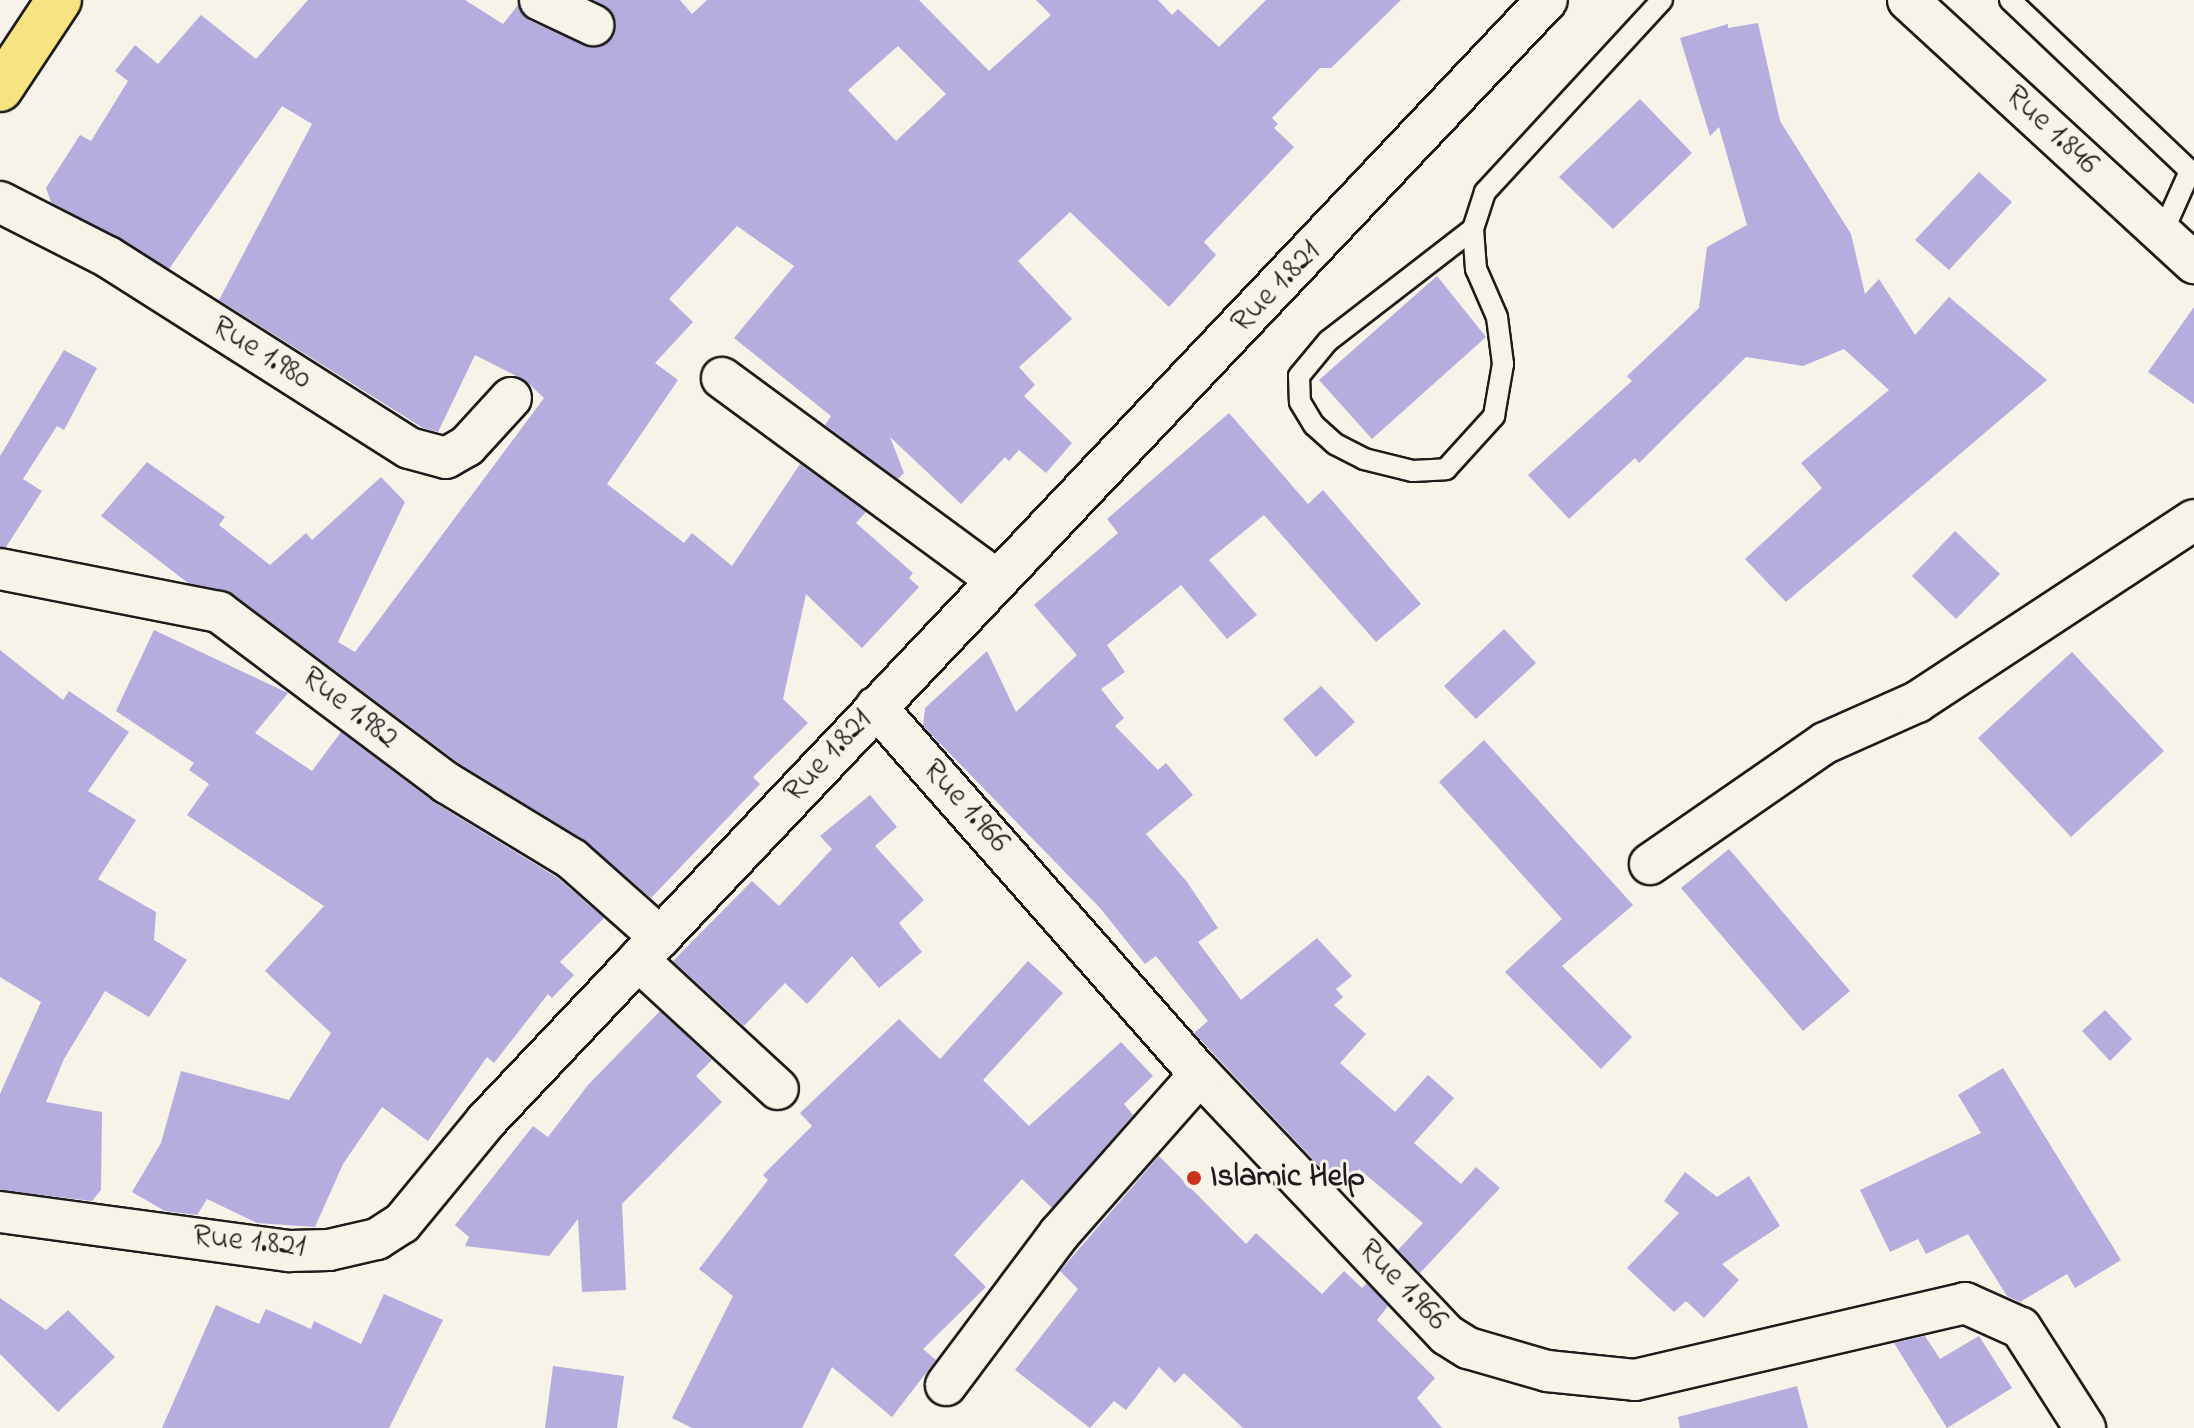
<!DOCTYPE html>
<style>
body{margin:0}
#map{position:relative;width:2194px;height:1428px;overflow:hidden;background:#f7f3e8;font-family:"Indie Flower",sans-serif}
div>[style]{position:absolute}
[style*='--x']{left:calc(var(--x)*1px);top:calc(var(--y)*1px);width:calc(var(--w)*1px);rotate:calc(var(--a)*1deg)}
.building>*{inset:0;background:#b4adde}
.roads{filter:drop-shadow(2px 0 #1c1c1c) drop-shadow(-2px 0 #1c1c1c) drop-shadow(0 2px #1c1c1c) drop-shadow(0 -2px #1c1c1c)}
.service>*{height:20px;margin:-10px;padding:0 10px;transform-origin:10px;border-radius:10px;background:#f7f3e8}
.minor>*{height:40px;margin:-20px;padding:0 20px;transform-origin:20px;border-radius:20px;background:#f7f3e8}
.trunk>*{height:44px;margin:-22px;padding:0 22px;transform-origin:22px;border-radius:22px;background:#f6e381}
.dots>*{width:22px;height:22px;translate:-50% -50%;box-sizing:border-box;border:4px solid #f7f3e8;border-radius:50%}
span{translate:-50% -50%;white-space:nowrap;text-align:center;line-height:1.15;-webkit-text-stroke:6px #f7f3e8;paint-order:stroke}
.street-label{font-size:32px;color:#1c1c1c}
.poi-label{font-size:32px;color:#1c1c1c;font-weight:700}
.left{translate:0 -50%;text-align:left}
</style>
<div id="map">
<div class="building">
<div style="clip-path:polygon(evenodd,308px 0,465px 0,503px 24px,518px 5px,530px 21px,594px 48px,607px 43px,616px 24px,611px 11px,594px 0,680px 0,692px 14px,707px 0,919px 0,989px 71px,1051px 15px,1036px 0,1158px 0,1172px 15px,1178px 9px,1219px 47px,1266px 0,1401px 0,1331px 68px,1320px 68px,1272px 118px,1278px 124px,1274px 128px,1294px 147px,1204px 242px,1216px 255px,1169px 307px,1070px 212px,1018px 261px,1072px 319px,1019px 367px,1035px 385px,1024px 396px,1072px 443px,1046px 473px,1019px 450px,1009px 461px,1005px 457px,961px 504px,890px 437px,904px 473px,898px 479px,825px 425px,831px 416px,734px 338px,794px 266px,737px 226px,669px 299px,693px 322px,655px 363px,678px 380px,607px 484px,684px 543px,692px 533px,732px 566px,800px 464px,866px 512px,856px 523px,913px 573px,909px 578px,919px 587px,862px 648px,806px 594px,783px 699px,808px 723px,753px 777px,760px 784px,651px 898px,584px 840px,460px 764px,233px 594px,188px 583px,101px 516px,147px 462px,225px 517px,219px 525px,270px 565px,306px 533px,312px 540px,381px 477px,405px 502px,338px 642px,355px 652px,544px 398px,526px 381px,475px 355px,438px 432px,423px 428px,219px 300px,312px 124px,282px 106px,169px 269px,51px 202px,46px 188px,80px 135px,91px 141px,128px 81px,115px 71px,135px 45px,158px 64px,201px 15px,256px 59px,308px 0,898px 46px,946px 94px,896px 141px,848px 90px,898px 46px)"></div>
<div style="clip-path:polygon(1758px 23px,1780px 121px,1851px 234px,1865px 294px,1879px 279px,1915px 335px,1949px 297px,2047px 380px,1786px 602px,1745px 559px,1822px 488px,1801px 463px,1889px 390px,1844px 349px,1803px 366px,1746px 357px,1639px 463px,1635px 458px,1569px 519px,1528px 475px,1632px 381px,1627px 376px,1699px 308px,1707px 247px,1747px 225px,1719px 127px,1710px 136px,1680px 38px,1728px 24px,1728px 28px)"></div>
<div style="clip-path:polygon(1640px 99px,1692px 153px,1613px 229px,1559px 177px)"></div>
<div style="clip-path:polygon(1979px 172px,2012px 202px,1949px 270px,1915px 240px)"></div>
<div style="clip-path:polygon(1437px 276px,1486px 337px,1372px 439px,1319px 380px)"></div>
<div style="clip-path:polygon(2194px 307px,2194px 404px,2148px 372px)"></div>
<div style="clip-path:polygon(64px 350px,97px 368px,64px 430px,57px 426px,23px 479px,42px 491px,6px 547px,0 547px,0 456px)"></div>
<div style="clip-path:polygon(1229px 413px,1308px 504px,1323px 490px,1421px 604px,1376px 642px,1264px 515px,1209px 560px,1257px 615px,1227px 639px,1181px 585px,1107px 645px,1125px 672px,1101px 689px,1124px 718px,1115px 726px,1158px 770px,1166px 763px,1193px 795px,1146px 834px,1187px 882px,1218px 928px,1198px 942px,1241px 1000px,1317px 938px,1352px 976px,1336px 989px,1343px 997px,1334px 1005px,1366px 1034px,1340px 1063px,1395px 1112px,1428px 1075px,1454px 1098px,1414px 1143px,1461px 1184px,1476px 1167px,1500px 1188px,1420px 1273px,1398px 1250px,1423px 1223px,1359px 1169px,1341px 1189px,1194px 1033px,1208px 1021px,1156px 956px,1145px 964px,1100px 908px,923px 726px,925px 708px,987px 651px,1016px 712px,1077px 655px,1034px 605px,1118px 533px,1107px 519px)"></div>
<div style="clip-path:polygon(1955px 531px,2000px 574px,1956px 619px,1912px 576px)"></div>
<div style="clip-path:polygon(1504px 629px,1536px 663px,1476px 719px,1444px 686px)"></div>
<div style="clip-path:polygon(154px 630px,288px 693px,255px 733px,312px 771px,341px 732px,435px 803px,558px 878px,604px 918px,560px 962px,574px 975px,552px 998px,548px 994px,494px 1063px,487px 1057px,428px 1141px,382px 1107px,343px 1164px,315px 1227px,257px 1223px,207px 1199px,197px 1215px,165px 1211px,132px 1192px,161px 1143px,181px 1071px,289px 1100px,331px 1033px,265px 971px,324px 906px,187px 815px,209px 784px,189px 770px,194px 763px,116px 711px)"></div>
<div style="clip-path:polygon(0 650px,63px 700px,69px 691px,129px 732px,88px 791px,136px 820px,98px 879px,156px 912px,154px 940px,187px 960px,149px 1017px,105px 991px,64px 1059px,46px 1102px,102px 1112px,101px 1190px,92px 1201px,0 1190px,0 1094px,41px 1002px,0 977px)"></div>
<div style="clip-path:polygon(2072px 652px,2164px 751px,2071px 837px,1978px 738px)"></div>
<div style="clip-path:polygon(1321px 686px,1355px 722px,1316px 757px,1283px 719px)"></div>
<div style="clip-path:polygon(1484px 740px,1633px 905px,1562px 966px,1632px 1037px,1601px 1069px,1505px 972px,1562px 919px,1439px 782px)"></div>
<div style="clip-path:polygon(870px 795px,897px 827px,875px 846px,924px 900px,899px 923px,922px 952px,879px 988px,852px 956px,807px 1004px,785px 983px,744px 1026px,673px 961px,752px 881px,779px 906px,832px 849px,820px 836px)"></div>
<div style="clip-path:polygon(1729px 849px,1850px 991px,1803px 1031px,1681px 888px)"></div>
<div style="clip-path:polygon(1028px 961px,1063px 993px,983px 1080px,1029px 1126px,1121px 1042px,1153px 1076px,1124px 1104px,1133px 1115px,1052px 1208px,1022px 1179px,954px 1255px,986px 1287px,923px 1349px,936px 1360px,892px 1417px,832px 1367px,802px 1428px,692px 1428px,672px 1418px,733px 1296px,699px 1269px,768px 1180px,763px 1175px,812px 1126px,800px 1113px,899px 1019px,940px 1059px)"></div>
<div style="clip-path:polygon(2105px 1010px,2132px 1039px,2110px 1061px,2082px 1031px)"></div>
<div style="clip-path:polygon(660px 1011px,712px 1060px,696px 1076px,722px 1102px,622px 1204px,626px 1290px,582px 1292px,578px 1219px,549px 1256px,465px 1246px,469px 1237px,455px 1225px,533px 1126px,548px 1137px,588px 1085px)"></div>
<div style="clip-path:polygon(2003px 1068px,2121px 1260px,2075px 1288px,2067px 1274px,2020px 1302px,2007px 1296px,1968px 1234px,1926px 1254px,1918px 1239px,1890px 1252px,1860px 1190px,1981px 1133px,1958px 1095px)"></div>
<div style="clip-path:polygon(1159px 1156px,1246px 1244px,1256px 1233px,1322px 1294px,1344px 1271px,1362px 1288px,1367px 1283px,1388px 1306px,1377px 1320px,1435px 1378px,1417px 1398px,1442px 1428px,1243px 1428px,1184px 1373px,1175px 1383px,1159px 1367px,1126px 1410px,1114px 1401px,1090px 1428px,1015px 1370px,1078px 1289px,1060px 1271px)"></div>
<div style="clip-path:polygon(1685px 1172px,1717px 1197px,1749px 1176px,1780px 1226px,1722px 1264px,1739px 1280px,1704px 1318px,1686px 1301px,1674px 1312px,1627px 1268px,1679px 1213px,1664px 1201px)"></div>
<div style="clip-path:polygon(384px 1294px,443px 1320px,389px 1428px,162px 1428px,216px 1305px,259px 1324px,266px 1309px,311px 1329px,314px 1321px,361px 1344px)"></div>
<div style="clip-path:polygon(0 1298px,46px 1330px,68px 1310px,115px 1357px,58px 1412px,0 1354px)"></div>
<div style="clip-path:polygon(1925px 1336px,1940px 1359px,1979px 1336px,2012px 1388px,1947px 1428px,1894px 1343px)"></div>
<div style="clip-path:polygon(553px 1366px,624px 1376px,617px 1428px,545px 1428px)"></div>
<div style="clip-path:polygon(1797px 1386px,1808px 1428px,1680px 1428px,1678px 1417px)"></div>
</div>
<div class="roads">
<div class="service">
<div style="--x:2010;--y:0;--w:248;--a:43.5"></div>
<div style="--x:2190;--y:171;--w:69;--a:114"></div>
<div style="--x:1473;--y:229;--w:183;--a:142.3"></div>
<div style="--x:1328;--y:341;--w:45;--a:129.6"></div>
<div style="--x:1299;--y:376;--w:26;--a:88"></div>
<div style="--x:1300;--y:402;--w:27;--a:59"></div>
<div style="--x:1314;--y:425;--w:28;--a:42"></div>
<div style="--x:1335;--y:444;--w:33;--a:27"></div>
<div style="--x:1364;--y:459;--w:50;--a:13.8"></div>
<div style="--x:1413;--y:471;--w:33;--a:-3"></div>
<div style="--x:1446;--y:469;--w:72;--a:-47.8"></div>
<div style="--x:1494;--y:416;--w:53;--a:-80.2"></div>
<div style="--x:1503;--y:364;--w:47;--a:-97.3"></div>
<div style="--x:1497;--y:317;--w:52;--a:-113.6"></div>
<div style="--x:1476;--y:269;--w:40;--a:-94.3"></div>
<div style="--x:1473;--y:229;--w:39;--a:-72"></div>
<div style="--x:1485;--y:192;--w:261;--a:-47.3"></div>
</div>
<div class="minor">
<div style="--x:540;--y:0;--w:59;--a:25.3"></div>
<div style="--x:1908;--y:0;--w:389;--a:42.6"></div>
<div style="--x:0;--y:202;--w:121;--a:27"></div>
<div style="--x:108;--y:257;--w:356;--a:32.4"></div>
<div style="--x:409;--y:448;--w:38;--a:15"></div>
<div style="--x:446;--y:458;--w:24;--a:-30"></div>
<div style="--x:467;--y:446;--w:65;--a:-47.5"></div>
<div style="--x:722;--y:378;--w:340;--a:36.3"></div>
<div style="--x:0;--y:569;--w:223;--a:11.1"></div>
<div style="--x:219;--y:612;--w:285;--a:36.9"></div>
<div style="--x:447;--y:783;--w:146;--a:31.3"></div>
<div style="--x:572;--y:859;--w:118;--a:41.6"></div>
<div style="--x:876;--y:707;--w:490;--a:48.6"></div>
<div style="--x:1200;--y:1074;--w:359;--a:46.6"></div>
<div style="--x:1447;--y:1335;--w:25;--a:32"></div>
<div style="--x:1468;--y:1348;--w:82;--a:16.2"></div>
<div style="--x:1547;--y:1371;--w:88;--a:5.8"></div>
<div style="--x:1635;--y:1380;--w:339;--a:-13.1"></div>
<div style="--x:1965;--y:1303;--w:61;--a:24.1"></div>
<div style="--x:2021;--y:1328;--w:119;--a:57.4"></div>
<div style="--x:1650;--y:864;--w:213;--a:-34.7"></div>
<div style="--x:1825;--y:743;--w:101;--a:-24"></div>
<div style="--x:1917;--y:702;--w:331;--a:-33.3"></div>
<div style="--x:638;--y:960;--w:190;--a:42.7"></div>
<div style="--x:0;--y:1212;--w:292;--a:7.7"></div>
<div style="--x:289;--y:1251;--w:40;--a:-1.4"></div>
<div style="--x:329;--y:1250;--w:49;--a:-12.9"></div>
<div style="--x:377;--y:1239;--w:30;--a:-33"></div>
<div style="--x:402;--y:1223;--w:132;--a:-50.5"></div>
<div style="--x:486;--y:1121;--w:1543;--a:-46.58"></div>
<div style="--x:946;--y:1385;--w:189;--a:-53.2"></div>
<div style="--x:1059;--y:1234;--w:213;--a:-48.6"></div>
</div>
<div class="trunk">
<div style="--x:0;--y:89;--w:107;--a:-56.5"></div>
</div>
</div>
<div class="dots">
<div style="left:1194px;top:1178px;background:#c8321e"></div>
</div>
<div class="street-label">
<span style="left:2051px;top:131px;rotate:43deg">Rue 1.846</span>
<span style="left:1277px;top:288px;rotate:-46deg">Rue 1.821</span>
<span style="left:261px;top:354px;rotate:32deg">Rue 1.980</span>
<span style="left:349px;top:709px;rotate:38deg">Rue 1.982</span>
<span style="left:829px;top:757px;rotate:-47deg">Rue 1.821</span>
<span style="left:965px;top:807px;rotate:48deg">Rue 1.966</span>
<span style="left:249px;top:1243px;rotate:6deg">Rue 1.821</span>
<span style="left:1402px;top:1286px;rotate:46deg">Rue 1.966</span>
</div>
<div class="poi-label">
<span class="left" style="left:1210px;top:1178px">Islamic Help</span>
</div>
</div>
